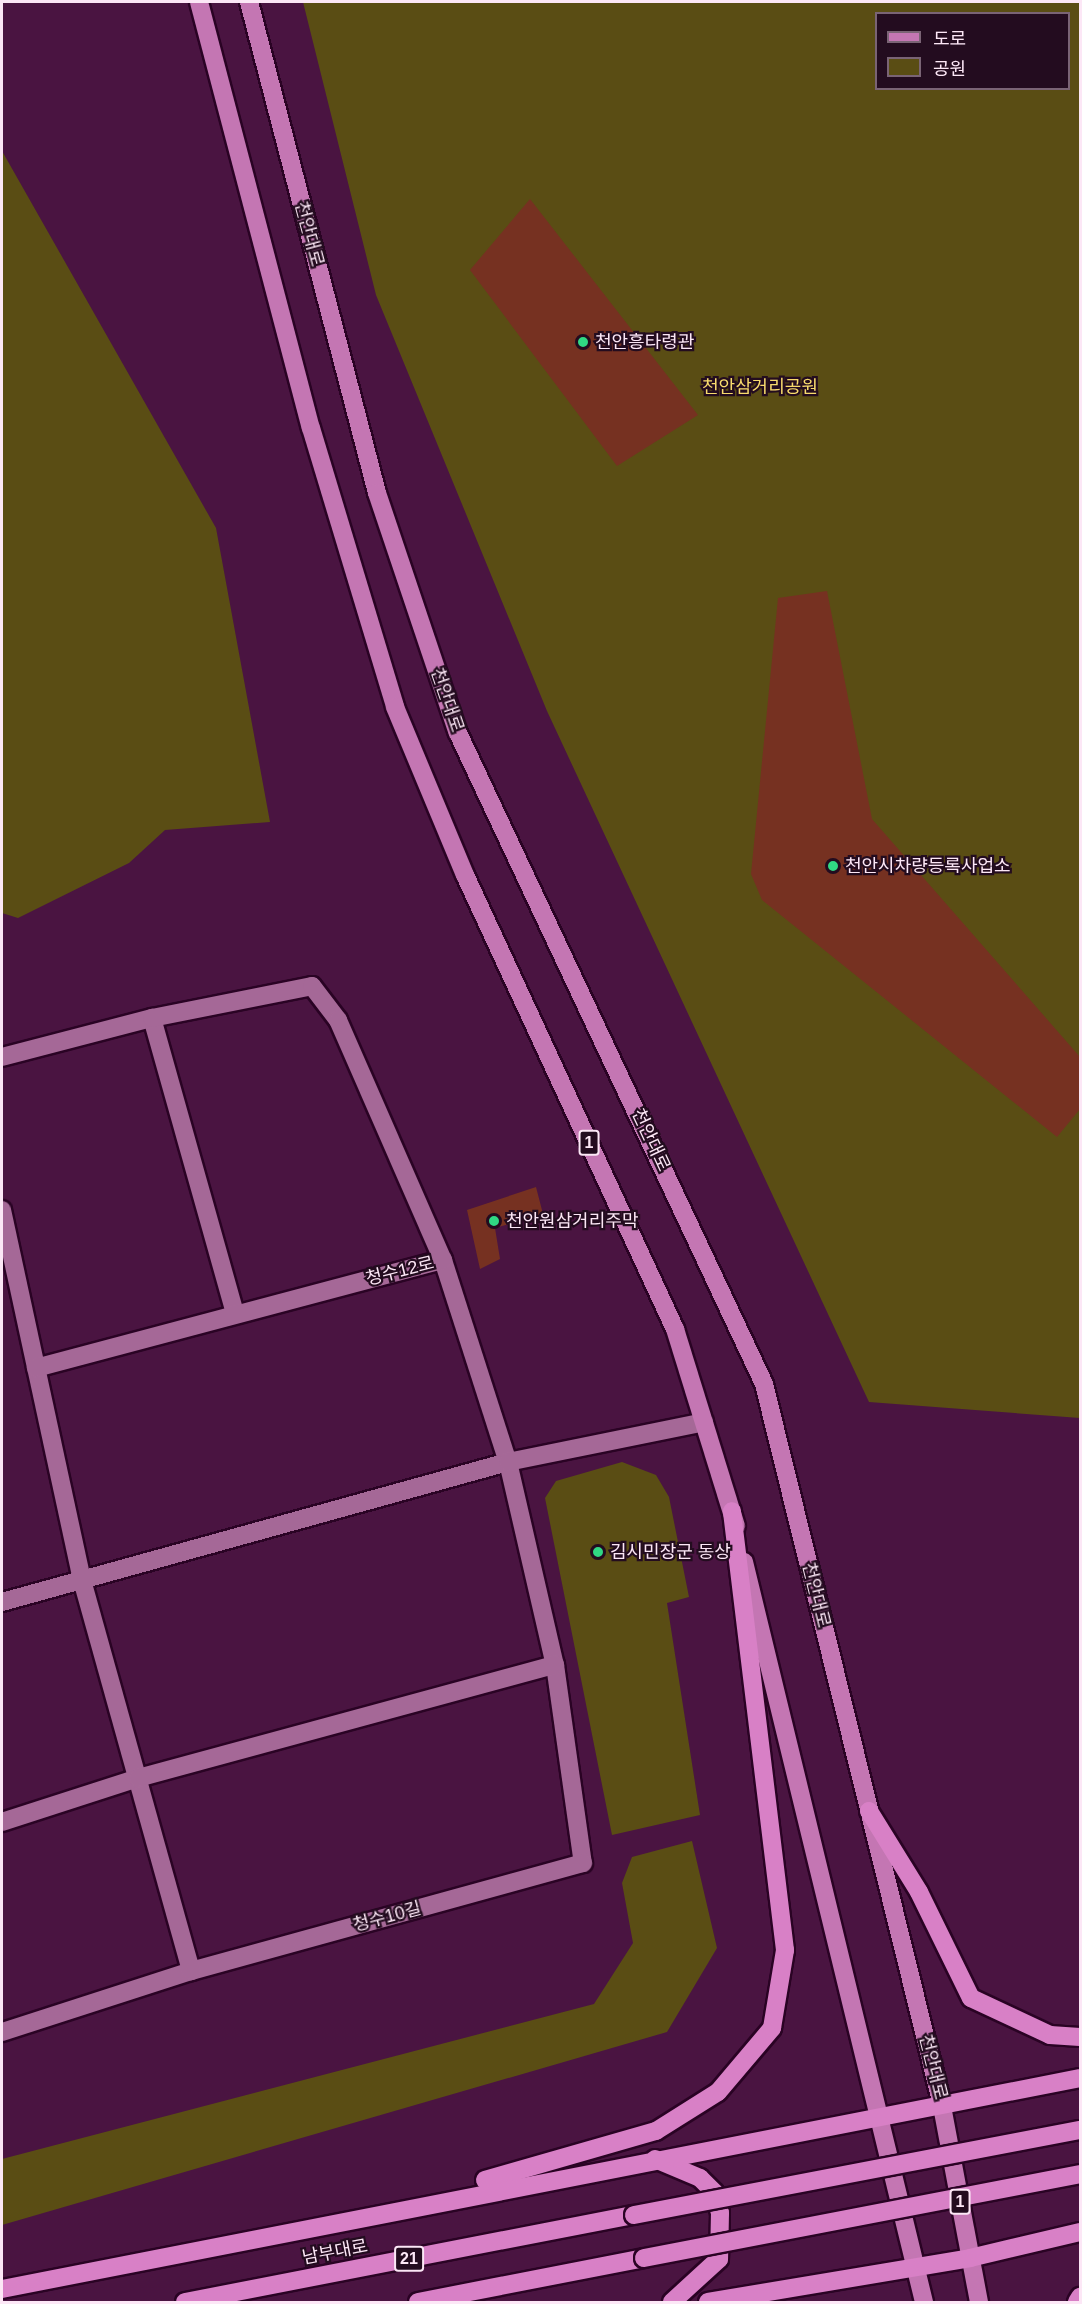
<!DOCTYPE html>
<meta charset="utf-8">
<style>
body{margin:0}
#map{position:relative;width:1082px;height:2304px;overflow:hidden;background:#4a1441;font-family:Arial,"Noto Sans KR",sans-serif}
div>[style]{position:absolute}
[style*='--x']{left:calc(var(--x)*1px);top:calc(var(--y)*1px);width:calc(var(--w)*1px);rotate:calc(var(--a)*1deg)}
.green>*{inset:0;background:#5a4d14}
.building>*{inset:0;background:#763121}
.roads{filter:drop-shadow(2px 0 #2a0324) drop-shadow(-2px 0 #2a0324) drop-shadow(0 2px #2a0324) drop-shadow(0 -2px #2a0324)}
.minor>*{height:18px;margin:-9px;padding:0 9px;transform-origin:9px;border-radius:9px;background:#a56897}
.major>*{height:18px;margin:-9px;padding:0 9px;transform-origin:9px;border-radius:9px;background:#c476b3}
.highway>*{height:18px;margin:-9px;padding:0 9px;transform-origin:9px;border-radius:9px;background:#d880c6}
.bridges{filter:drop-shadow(2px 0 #2a0324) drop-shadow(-2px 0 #2a0324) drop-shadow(0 2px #2a0324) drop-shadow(0 -2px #2a0324)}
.highway-bridge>*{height:18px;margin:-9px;padding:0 9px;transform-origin:9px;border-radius:9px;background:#d880c6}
.dots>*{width:16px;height:16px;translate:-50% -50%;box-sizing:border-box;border:3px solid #230c1f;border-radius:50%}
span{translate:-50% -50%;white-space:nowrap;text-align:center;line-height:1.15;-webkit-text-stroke:4.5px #230c1f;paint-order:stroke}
.shield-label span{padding:2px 4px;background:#230c1f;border:2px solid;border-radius:4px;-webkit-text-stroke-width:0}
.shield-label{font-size:16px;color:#fce7f6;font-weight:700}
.street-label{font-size:18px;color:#fce7f6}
.poi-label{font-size:18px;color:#fce7f6}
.left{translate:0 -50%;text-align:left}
.park-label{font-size:18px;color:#f8db6d}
.frame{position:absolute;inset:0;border:3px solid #fce7f6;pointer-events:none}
.legend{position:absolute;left:875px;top:12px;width:195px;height:78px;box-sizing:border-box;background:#230c1f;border:2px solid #7a6475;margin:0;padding:8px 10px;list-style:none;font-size:18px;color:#fce7f6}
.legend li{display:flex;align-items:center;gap:12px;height:30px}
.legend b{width:30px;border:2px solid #7a6475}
</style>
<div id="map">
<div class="green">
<div style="clip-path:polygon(evenodd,303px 2px,1080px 2px,1080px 1418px,869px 1402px,547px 711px,376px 295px,303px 2px,876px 14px,1068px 14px,1068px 88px,876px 88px,876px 14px)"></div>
<div style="clip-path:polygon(2px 151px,216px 528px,270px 822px,165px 830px,129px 863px,18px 918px,2px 913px)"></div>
<div style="clip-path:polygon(622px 1462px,656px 1475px,669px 1497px,689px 1597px,667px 1603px,700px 1815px,612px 1835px,545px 1498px,556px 1481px)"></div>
<div style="clip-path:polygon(692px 1841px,717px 1948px,667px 2032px,2px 2225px,2px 2159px,594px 2004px,633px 1943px,622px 1883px,632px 1857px)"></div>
</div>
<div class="building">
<div style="clip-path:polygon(530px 199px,698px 415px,617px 466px,470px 270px)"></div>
<div style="clip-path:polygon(827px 591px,872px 819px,1080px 1057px,1080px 1109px,1057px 1137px,762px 900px,751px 874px,778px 598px)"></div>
<div style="clip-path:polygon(536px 1187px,543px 1214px,495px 1228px,500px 1259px,480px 1269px,467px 1210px)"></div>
</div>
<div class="roads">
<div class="minor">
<div style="--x:152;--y:1018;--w:306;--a:74.3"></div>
<div style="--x:2;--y:1057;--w:155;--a:-14.6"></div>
<div style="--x:152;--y:1018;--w:163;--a:-11.3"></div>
<div style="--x:312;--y:986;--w:43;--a:52.6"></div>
<div style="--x:338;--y:1020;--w:262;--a:66.4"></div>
<div style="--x:443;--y:1260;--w:212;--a:72.2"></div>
<div style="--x:508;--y:1462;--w:208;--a:77"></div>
<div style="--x:555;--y:1665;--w:200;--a:82"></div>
<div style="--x:583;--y:1863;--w:407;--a:164.6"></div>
<div style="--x:191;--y:1971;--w:199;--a:162.1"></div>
<div style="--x:2;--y:1210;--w:379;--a:77.8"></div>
<div style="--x:82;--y:1580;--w:406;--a:74.4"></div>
<div style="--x:36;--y:1368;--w:421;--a:-14.9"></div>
<div style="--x:2;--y:1602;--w:525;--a:-15.47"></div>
<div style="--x:508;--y:1462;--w:200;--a:-11.5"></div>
<div style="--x:2;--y:1822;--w:143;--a:-17.9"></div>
<div style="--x:138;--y:1778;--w:432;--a:-15.2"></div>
</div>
<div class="major">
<div style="--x:199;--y:2;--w:440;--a:75.3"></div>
<div style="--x:311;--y:428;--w:291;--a:73.2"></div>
<div style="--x:395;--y:707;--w:182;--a:67.4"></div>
<div style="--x:465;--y:875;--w:500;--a:65.18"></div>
<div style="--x:675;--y:1329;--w:206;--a:72.8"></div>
<div style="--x:249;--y:2;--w:507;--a:75.39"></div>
<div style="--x:377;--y:493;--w:253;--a:71.4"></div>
<div style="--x:458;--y:733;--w:719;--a:64.82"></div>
<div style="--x:764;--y:1384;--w:739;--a:76.13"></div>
<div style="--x:941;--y:2101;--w:205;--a:79.3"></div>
<div style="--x:744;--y:1562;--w:762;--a:76.33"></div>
</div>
<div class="highway">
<div style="--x:869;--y:1811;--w:95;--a:58.3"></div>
<div style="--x:919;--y:1892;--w:118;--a:63.9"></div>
<div style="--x:971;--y:1998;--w:87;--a:25.1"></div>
<div style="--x:1050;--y:2035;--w:30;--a:4"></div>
<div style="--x:655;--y:2159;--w:49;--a:22.9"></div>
<div style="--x:700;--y:2178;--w:20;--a:45"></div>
<div style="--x:714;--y:2192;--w:22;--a:74"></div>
<div style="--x:720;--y:2213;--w:46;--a:91.2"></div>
<div style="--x:719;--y:2259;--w:64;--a:137.5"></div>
<div style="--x:485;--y:2180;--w:178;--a:-16"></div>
<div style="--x:656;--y:2131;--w:73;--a:-32.2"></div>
<div style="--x:718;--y:2092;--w:84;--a:-49.8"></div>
<div style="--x:772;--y:2028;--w:79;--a:-80.5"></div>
<div style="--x:785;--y:1950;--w:442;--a:-96.9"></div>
<div style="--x:2;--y:2289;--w:1098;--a:-11.07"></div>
<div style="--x:185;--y:2302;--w:457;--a:-11"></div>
<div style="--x:418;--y:2302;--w:230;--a:-11"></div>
<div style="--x:708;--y:2302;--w:266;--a:-9.5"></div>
<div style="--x:970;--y:2258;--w:113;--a:-13.3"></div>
<div style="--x:1077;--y:2302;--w:6;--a:-59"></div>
</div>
</div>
<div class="bridges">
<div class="highway-bridge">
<div style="--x:634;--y:2215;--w:454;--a:-10.8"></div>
<div style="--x:644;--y:2258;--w:444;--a:-10.9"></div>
</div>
</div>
<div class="dots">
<div style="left:583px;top:342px;background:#30d883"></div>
<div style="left:833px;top:866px;background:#30d883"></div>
<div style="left:494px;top:1221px;background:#30d883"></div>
<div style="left:598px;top:1552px;background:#30d883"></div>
</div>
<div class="shield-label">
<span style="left:589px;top:1143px">1</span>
<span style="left:960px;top:2202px">1</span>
<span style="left:409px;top:2259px">21</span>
</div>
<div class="street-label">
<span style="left:309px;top:234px;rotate:75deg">천안대로</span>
<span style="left:447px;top:700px;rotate:71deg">천안대로</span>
<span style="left:651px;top:1140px;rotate:65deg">천안대로</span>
<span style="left:400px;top:1271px;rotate:-14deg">청수12로</span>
<span style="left:816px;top:1595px;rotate:76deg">천안대로</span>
<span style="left:387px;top:1917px;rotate:-15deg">청수10길</span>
<span style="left:933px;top:2067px;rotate:76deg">천안대로</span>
<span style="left:335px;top:2252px;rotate:-11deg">남부대로</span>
</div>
<div class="poi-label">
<span class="left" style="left:595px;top:342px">천안흥타령관</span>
<span class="left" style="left:845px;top:866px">천안시차량등록사업소</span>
<span class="left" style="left:506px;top:1221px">천안원삼거리주막</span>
<span class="left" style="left:610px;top:1552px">김시민장군 동상</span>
</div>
<div class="park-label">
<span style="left:760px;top:387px">천안삼거리공원</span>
</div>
<div class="frame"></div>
<ul class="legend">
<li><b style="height:8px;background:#c476b3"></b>도로</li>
<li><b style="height:16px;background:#5a4d14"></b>공원</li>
</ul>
</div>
